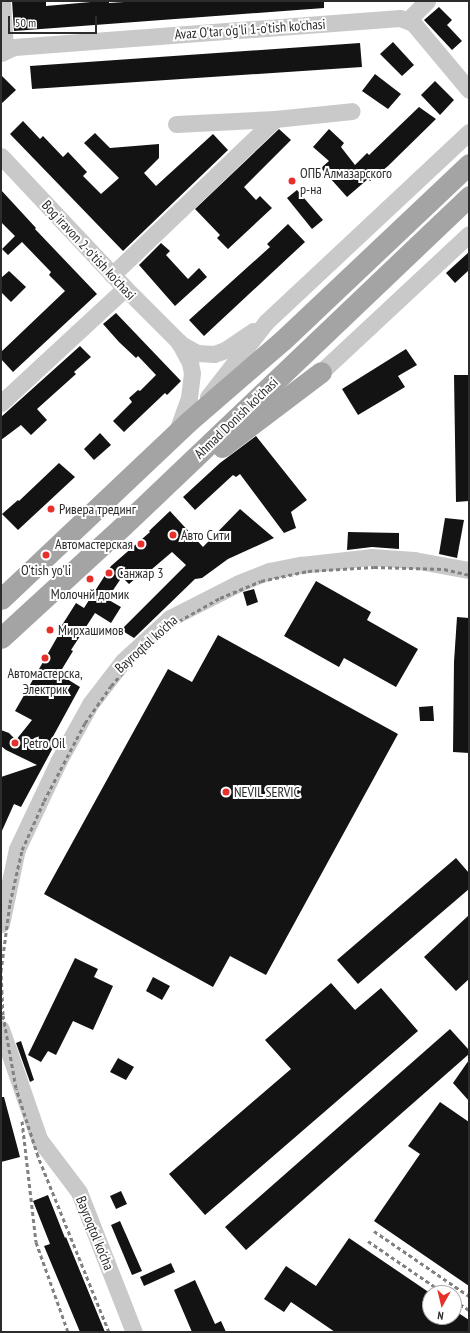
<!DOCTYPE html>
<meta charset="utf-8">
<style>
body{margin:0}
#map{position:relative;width:470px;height:1333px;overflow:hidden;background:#fff;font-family:"PT Sans Narrow",sans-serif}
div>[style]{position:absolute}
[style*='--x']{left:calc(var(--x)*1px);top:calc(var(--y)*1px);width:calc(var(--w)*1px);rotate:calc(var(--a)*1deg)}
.building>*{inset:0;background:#131313}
.minor>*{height:17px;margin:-8.5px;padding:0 8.5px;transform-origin:8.5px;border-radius:8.5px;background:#c9c9c9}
.major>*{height:21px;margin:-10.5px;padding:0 10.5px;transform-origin:10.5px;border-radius:10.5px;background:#a4a4a4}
.rail>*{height:3px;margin-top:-1.5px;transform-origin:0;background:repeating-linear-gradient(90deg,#818181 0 4px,transparent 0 7px)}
.dots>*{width:11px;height:11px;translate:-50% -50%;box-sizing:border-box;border:2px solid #fff;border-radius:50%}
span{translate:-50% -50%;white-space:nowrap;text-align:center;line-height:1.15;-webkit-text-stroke:4px #fff;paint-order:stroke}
.street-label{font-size:14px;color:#2c2c2c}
.poi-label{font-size:14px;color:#2c2c2c}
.left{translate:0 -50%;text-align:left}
.right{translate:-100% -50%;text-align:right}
.frame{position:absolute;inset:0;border:2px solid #2c2c2c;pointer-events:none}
.north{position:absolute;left:422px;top:1285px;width:40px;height:40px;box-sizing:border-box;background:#fff;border:1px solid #ababab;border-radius:50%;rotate:188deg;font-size:11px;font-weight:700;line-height:16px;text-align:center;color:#2c2c2c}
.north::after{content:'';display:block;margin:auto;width:14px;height:18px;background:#e7302a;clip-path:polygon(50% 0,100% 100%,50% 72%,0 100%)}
.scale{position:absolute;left:8px;top:16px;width:89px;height:18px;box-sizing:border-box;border:2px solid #2c2c2c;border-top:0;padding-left:5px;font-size:12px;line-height:14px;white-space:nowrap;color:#2c2c2c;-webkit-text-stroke:3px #fff;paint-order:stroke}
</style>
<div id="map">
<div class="building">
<div style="clip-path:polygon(12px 1px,46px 1px,46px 6px,102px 1px,109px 1px,109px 3px,139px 1px,324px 1px,324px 8px,14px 31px)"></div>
<div style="clip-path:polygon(439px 7px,452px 20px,447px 25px,462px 41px,452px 50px,424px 20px)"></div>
<div style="clip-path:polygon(393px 42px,414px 65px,402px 76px,380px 54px)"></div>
<div style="clip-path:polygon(360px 43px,362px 67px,32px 89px,30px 66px)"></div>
<div style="clip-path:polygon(375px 74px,401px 94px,388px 109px,362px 91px)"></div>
<div style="clip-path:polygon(1px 75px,16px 90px,1px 104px)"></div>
<div style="clip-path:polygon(435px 81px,454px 100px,440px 115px,421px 95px)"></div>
<div style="clip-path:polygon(419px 107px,436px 119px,388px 166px,370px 181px,368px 179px,347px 197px,321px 168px,329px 161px,313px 147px,329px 129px,344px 143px,341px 147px,355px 165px,367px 153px,369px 155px)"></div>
<div style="clip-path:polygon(23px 121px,40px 139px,43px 136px,63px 157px,68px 152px,87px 172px,83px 176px,101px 194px,119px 178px,84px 143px,95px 133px,110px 148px,159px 144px,159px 158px,144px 173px,156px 186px,213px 134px,228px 150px,123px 251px,10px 134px)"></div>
<div style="clip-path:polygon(279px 129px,291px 140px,244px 187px,256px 200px,260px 196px,272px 208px,228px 249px,217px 238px,220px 235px,195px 209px)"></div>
<div style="clip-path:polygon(1px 190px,36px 228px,35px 229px,97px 294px,13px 372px,1px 359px,1px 352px,65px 291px,49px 275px,51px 272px,22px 242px,8px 255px,2px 249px,15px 236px,1px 222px)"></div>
<div style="clip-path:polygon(297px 190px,323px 220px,312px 229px,287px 198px)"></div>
<div style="clip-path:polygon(288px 224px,305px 242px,204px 336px,189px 320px,270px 247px,267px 244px)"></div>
<div style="clip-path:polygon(161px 243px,170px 251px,166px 255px,188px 279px,199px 268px,207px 277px,175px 306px,139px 265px)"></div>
<div style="clip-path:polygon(469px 252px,469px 270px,455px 283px,446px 273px)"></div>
<div style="clip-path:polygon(9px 271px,26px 287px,11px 302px,1px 292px,1px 278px)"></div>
<div style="clip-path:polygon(116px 313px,181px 381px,167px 395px,165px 393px,124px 432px,113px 421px,132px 402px,129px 398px,138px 390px,140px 391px,156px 375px,138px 356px,136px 358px,119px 342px,103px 324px)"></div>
<div style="clip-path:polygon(80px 346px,91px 357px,74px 372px,76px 374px,37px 409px,47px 420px,31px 435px,21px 425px,1px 440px,1px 417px)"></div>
<div style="clip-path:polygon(406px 349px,417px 365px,398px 376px,405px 387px,358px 415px,342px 389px)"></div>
<div style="clip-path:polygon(454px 375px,469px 375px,469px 501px,456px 502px)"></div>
<div style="clip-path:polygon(100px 433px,111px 445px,94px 460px,84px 449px)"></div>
<div style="clip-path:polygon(256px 436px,307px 500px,291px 512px,296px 528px,284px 533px,240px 474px,236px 477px,233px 475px,195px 510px,183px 497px,220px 463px)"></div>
<div style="clip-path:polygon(59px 463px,75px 477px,18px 530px,2px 514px,18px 500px,19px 501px)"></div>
<div style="clip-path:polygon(240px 509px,274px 538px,228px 559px,202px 578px,195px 579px,134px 638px,121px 630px,186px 565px,172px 552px,145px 575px,143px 572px,129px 584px,122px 577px,107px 599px,121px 607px,111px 623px,95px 613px,71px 650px,73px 651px,59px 674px,80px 687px,50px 742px,55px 744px,21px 807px,14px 804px,1px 833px,1px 777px,37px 765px,6px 750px,1px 746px,1px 730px,9px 733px,16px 740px,32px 720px,15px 711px,59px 634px,57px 633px,76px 603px,84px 608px,111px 566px,150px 532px,149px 531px,170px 511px,203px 547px)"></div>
<div style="clip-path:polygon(445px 518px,464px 520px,457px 558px,439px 554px)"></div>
<div style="clip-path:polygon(348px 532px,399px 533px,399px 549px,372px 547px,347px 550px)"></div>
<div style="clip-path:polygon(316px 581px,371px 612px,367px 620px,418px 649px,396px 687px,344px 658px,339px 667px,284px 636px)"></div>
<div style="clip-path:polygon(254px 589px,258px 602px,247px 606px,243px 592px)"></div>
<div style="clip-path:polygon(457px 617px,469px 618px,469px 753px,453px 752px,454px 662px)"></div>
<div style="clip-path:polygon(218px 635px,398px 734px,266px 975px,230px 956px,213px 987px,44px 894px,168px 669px,192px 682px)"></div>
<div style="clip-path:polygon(433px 706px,434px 721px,420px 721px,419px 707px)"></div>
<div style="clip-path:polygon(456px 858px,469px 873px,469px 889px,358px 984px,337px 960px)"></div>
<div style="clip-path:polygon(469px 915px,469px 979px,456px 991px,424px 957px)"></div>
<div style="clip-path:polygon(75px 958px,98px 969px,94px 977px,113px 986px,93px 1030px,73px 1021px,56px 1055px,48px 1051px,41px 1062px,28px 1055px)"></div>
<div style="clip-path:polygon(153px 977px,170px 986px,162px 1000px,146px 991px)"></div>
<div style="clip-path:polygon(331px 983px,355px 1010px,381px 988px,418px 1031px,205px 1215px,169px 1174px,291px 1069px,265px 1040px)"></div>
<div style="clip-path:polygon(450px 1029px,469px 1050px,469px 1054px,246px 1250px,225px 1227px)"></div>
<div style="clip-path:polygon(21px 1041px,34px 1080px,30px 1082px,16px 1043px)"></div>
<div style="clip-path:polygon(118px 1058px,134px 1067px,126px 1080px,110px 1072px)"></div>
<div style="clip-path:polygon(469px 1060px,469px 1101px,453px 1083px)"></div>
<div style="clip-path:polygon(1px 1097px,4px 1097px,20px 1157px,1px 1162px)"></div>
<div style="clip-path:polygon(440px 1102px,469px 1122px,469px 1286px,374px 1221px,420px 1154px,408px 1146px)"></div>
<div style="clip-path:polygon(121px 1191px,127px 1204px,116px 1209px,110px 1196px)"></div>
<div style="clip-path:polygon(48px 1195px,65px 1238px,66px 1237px,105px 1332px,80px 1332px,44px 1246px,50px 1244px,33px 1201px)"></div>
<div style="clip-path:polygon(120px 1221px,142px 1271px,132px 1275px,111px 1225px)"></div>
<div style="clip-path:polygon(349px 1238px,430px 1293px,430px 1317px,454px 1317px,454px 1310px,469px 1320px,469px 1332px,335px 1332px,291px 1302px,284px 1312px,264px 1299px,286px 1266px,316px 1286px)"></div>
<div style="clip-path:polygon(171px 1263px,175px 1272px,144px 1286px,140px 1277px)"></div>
<div style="clip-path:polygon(195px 1280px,215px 1324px,221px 1321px,226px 1332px,192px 1332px,174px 1290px)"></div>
</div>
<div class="minor">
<div style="--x:2;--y:1;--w:49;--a:86.5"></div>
<div style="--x:408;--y:20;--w:27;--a:-45"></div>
<div style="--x:1;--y:53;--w:14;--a:-25"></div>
<div style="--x:14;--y:47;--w:387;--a:-4.3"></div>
<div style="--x:400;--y:18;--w:14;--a:21"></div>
<div style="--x:413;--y:23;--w:87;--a:50.1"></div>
<div style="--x:176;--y:124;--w:99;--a:-2.9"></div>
<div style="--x:275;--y:119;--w:77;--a:-5.9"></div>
<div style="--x:1;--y:156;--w:181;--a:46.8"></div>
<div style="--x:125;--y:288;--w:76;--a:45"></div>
<div style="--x:179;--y:342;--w:24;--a:62"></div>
<div style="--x:190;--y:363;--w:10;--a:79"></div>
<div style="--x:192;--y:373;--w:25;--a:97"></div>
<div style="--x:189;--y:398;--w:37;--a:110"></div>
<div style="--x:112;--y:275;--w:226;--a:-43.7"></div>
<div style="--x:179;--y:343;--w:21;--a:29"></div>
<div style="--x:197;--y:353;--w:17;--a:3"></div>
<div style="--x:214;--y:354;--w:12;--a:-20"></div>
<div style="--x:225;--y:350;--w:34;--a:-34"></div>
<div style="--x:321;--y:372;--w:202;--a:-43"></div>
<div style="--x:208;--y:397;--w:95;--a:-52.3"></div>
<div style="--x:266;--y:322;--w:278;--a:-43.1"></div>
<div style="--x:1;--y:403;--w:169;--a:-42.8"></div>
<div style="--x:1;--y:924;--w:77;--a:-78"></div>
<div style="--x:17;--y:849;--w:98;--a:-64.7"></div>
<div style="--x:59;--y:760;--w:64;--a:-61"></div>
<div style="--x:90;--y:704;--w:54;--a:-52.5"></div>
<div style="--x:123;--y:661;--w:64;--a:-42.5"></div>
<div style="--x:170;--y:618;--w:77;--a:-26.9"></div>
<div style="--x:239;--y:583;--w:32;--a:-22"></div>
<div style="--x:269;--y:571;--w:33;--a:-11"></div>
<div style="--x:301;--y:565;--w:70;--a:-6.5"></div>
<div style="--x:371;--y:557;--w:43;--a:4"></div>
<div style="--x:414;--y:560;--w:56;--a:10.3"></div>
<div style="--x:1;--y:1029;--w:116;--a:70.9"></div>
<div style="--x:39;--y:1139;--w:66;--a:53"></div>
<div style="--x:79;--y:1192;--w:150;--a:68.6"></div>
</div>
<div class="major">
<div style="--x:222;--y:447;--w:124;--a:-37.1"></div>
<div style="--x:1;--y:599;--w:257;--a:-43.4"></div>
<div style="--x:188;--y:422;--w:125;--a:-40.8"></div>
<div style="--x:283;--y:340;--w:256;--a:-43.4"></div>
<div style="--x:1;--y:638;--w:167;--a:-42.6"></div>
<div style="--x:124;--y:525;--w:477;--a:-43.6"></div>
</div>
<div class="rail">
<div style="--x:22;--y:1121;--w:122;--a:83.4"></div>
<div style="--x:36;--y:1242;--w:96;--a:70.4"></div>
<div style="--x:374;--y:1231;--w:115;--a:34.4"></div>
<div style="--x:368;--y:1241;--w:92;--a:34.4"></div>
<div style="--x:454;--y:1300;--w:18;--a:34"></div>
<div style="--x:109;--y:1332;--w:190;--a:-112"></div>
<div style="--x:38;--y:1156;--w:71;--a:-107.9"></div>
<div style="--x:16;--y:1088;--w:74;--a:-100.1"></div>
<div style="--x:3;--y:1015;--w:44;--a:-92.6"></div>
<div style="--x:1;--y:971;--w:69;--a:-82.5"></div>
<div style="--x:10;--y:903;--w:54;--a:-77.2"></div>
<div style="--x:22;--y:850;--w:54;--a:-65.8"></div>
<div style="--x:44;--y:801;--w:88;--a:-62.3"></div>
<div style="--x:85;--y:723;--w:45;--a:-54.9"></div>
<div style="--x:111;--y:686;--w:41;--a:-48.9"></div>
<div style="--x:138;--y:655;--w:53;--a:-39.7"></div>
<div style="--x:179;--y:621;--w:47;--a:-29.3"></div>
<div style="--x:220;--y:598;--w:44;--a:-22.5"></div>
<div style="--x:261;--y:581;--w:48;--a:-12"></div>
<div style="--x:308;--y:571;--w:66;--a:-3.5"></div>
<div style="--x:374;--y:567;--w:70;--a:1.6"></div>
<div style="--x:444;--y:569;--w:26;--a:13"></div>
</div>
<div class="dots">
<div style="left:292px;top:181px;background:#e7302a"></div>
<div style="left:51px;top:509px;background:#e7302a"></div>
<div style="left:173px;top:535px;background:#e7302a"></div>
<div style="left:141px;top:544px;background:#e7302a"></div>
<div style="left:46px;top:555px;background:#e7302a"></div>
<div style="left:109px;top:573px;background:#e7302a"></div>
<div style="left:90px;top:579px;background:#e7302a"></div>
<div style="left:50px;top:630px;background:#e7302a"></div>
<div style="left:45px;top:658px;background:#e7302a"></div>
<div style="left:15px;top:743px;background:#e7302a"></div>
<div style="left:226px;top:792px;background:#e7302a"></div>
</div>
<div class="street-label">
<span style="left:250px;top:29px;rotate:-4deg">Avaz O'tar o'g'li 1-o'tish ko'chasi</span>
<span style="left:89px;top:250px;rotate:47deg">Bog'iravon 2-o'tish ko'chasi</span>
<span style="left:236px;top:418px;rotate:-44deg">Ahmad Donish ko'chasi</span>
<span style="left:146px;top:644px;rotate:-42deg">Bayroqtol ko'cha</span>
<span style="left:95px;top:1233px;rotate:68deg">Bayroqtol ko'cha</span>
</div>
<div class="poi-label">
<span class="left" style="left:300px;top:181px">ОПБ Алмазарского<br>р-на</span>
<span class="left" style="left:59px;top:509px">Ривера трединг</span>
<span class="left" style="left:181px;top:535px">Авто Сити</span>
<span class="right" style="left:133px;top:544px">Автомастерская</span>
<span style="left:46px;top:570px">O'tish yo'li</span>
<span class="left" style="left:117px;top:573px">Санжар 3</span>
<span style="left:90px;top:594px">Молочнй домик</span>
<span class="left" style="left:58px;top:630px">Мирхашимов</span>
<span style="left:45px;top:681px">Автомастерска,<br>Электрик</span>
<span class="left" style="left:23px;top:743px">Petro Oil</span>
<span class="left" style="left:234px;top:792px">NEVIL SERVIC</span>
</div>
<div class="frame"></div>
<div class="north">N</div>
<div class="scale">50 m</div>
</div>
